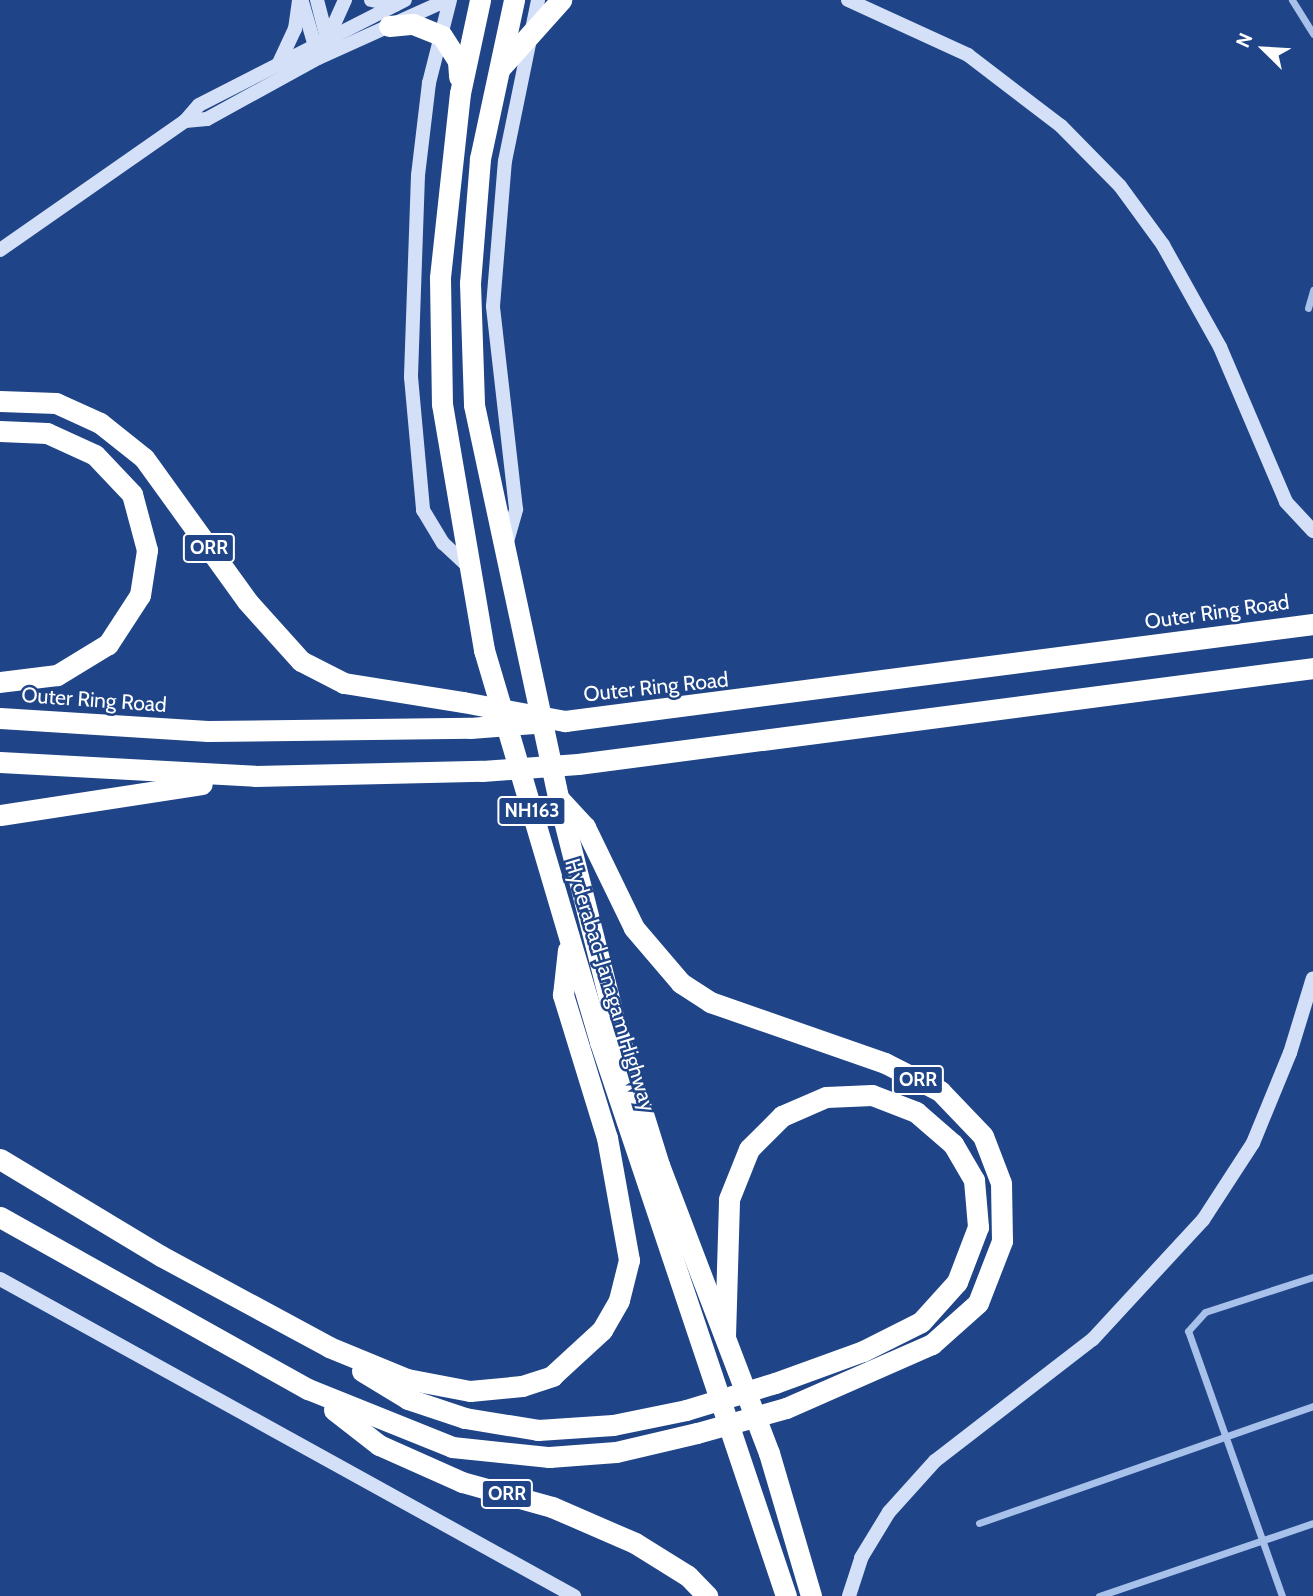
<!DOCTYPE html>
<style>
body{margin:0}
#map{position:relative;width:1313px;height:1596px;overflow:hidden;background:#1f4487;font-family:Cabin,sans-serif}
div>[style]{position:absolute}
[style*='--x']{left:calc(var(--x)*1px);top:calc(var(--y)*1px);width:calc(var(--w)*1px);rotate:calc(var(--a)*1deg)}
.street>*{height:7px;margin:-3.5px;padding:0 3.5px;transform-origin:3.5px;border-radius:3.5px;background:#a8c1ea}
.secondary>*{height:14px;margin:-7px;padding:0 7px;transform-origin:7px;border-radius:7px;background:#d3e0f8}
.highway>*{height:21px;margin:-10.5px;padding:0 10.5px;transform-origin:10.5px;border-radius:10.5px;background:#fff}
.highway-bridge>*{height:21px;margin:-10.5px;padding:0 10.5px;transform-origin:10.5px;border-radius:10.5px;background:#fff}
span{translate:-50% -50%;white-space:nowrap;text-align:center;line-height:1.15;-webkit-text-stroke:5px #1f4487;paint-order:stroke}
.shield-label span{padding:2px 5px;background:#1f4487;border:2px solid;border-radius:5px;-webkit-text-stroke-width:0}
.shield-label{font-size:19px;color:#fff;font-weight:700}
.street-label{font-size:21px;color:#fff}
.north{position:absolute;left:1229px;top:14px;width:70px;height:70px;-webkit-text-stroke:5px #1f4487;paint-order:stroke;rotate:294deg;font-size:19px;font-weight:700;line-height:28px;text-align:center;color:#fff}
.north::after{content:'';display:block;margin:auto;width:24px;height:32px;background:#fff;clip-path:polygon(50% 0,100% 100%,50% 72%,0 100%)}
</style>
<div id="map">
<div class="street">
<div style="--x:1292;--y:0;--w:40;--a:58"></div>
<div style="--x:1308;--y:308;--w:19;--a:-74"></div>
<div style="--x:979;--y:1523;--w:354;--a:-19.3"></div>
<div style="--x:1099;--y:1596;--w:226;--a:-18.8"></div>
<div style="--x:1282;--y:1596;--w:281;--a:-109.5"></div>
<div style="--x:1188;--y:1331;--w:25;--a:-48"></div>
<div style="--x:1205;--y:1312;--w:114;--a:-18"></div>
</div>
<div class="secondary">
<div style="--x:317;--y:0;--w:48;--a:75.4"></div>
<div style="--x:371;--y:0;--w:25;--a:11"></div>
<div style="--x:450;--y:0;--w:86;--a:104.2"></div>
<div style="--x:429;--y:83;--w:93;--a:96.8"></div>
<div style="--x:418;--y:175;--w:202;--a:92"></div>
<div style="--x:411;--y:377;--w:134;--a:84.8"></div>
<div style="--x:423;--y:510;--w:39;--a:59"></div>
<div style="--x:443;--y:543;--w:37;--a:43"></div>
<div style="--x:848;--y:0;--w:132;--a:24.6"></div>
<div style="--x:968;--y:55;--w:117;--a:37.4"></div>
<div style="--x:1061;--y:126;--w:84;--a:45.5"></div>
<div style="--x:1120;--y:186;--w:73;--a:53.9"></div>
<div style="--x:1163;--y:245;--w:117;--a:60.8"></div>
<div style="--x:1220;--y:347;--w:168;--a:66.9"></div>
<div style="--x:1286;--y:502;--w:40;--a:47"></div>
<div style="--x:302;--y:2;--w:53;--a:73.6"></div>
<div style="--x:327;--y:40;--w:44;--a:-65.8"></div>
<div style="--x:279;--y:63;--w:38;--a:-65"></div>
<div style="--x:295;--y:29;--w:29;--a:-82"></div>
<div style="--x:185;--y:121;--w:22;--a:-5"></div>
<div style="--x:207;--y:119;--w:127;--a:-28.8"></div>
<div style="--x:318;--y:58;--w:141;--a:-24.2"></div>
<div style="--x:0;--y:250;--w:226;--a:-34.9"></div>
<div style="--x:185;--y:121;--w:21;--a:-49"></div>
<div style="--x:199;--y:105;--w:231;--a:-27"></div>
<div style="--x:506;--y:545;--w:37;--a:-74"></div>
<div style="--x:516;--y:509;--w:204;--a:-96.5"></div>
<div style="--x:493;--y:306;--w:145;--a:-85.3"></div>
<div style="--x:505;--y:161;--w:164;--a:-78.4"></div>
<div style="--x:0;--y:1279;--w:656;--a:28.91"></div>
<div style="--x:849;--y:1596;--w:40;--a:-72"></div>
<div style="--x:861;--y:1558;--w:54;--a:-58.7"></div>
<div style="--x:889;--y:1512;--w:69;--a:-48"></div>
<div style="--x:935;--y:1461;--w:200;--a:-37.7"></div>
<div style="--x:1093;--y:1339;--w:162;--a:-47.3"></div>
<div style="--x:1203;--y:1220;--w:92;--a:-57"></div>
<div style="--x:1253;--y:1143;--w:97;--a:-67.7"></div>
<div style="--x:1290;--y:1053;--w:78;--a:-73"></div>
</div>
<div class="highway">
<div style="--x:480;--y:0;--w:95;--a:102.1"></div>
<div style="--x:460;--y:93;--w:186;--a:96.2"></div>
<div style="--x:440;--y:278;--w:126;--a:89.1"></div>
<div style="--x:442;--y:404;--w:250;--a:80.3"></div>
<div style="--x:484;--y:650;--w:409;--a:73.5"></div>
<div style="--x:600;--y:1042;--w:584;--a:71.44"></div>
<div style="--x:514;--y:0;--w:163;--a:102.1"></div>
<div style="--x:480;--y:159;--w:124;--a:94.6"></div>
<div style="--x:470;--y:283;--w:122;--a:88.1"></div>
<div style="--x:474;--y:405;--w:401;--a:77.9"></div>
<div style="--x:558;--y:797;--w:237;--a:75.8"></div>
<div style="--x:616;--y:1027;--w:145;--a:72.7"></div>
<div style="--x:659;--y:1165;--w:308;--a:69.1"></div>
<div style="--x:769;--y:1453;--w:149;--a:73.6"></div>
<div style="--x:389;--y:26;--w:24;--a:-5"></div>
<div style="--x:413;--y:24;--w:31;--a:22"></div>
<div style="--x:442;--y:36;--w:30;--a:57"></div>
<div style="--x:458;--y:61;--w:16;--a:86"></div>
<div style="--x:502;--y:66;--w:89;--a:-48.2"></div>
<div style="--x:0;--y:401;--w:56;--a:2"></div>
<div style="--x:56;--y:403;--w:48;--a:24.4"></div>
<div style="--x:100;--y:423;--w:56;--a:38.5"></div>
<div style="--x:144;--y:458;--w:176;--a:54.2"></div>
<div style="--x:247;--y:601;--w:81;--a:48"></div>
<div style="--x:301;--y:661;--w:48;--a:27.1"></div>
<div style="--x:344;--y:683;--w:121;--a:9.1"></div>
<div style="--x:0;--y:431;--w:47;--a:2.4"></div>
<div style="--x:47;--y:433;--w:53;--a:24.6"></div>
<div style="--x:95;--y:455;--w:54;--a:46.5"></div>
<div style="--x:132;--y:494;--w:58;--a:75"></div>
<div style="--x:147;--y:550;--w:46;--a:98.8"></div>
<div style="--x:140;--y:595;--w:59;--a:123.1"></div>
<div style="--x:108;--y:644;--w:60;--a:148.7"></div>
<div style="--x:57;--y:675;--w:57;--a:173"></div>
<div style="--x:0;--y:718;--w:208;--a:3.6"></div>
<div style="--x:208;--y:731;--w:262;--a:-0.7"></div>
<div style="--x:565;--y:721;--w:754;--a:-7.39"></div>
<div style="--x:0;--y:762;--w:255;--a:3.1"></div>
<div style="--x:255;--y:776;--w:227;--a:-1.3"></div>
<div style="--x:578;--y:764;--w:741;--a:-7.44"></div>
<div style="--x:559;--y:799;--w:38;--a:47"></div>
<div style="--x:585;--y:827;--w:112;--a:64.1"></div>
<div style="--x:634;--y:928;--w:72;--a:49.5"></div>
<div style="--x:681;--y:983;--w:35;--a:33"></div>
<div style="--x:710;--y:1002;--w:185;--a:19.2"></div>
<div style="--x:885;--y:1063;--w:62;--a:27"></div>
<div style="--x:940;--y:1091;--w:62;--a:46.3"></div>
<div style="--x:983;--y:1136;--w:50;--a:69"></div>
<div style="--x:1001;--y:1183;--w:58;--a:89"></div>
<div style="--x:1002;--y:1241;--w:66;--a:111.2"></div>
<div style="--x:978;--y:1303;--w:62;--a:138.3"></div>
<div style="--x:932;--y:1344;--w:159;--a:156.3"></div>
<div style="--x:0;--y:815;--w:204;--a:-8.7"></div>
<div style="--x:0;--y:1159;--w:188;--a:31.1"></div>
<div style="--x:161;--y:1256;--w:191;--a:28.4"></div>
<div style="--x:329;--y:1347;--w:84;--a:22.3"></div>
<div style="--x:407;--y:1379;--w:64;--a:10.8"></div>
<div style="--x:470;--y:1391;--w:52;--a:-5.5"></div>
<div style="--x:522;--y:1386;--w:32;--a:-18"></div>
<div style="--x:552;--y:1376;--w:68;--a:-42.6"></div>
<div style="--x:602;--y:1330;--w:34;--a:-60"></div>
<div style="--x:619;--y:1300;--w:41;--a:-76"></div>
<div style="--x:629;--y:1260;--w:124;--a:-100.2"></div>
<div style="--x:607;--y:1138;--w:150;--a:-107.1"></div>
<div style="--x:563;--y:995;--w:45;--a:-83.7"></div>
<div style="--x:0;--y:1217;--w:353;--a:29.2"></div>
<div style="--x:308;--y:1389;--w:155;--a:21.9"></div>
<div style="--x:452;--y:1447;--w:98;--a:5.9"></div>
<div style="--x:549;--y:1457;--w:67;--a:-4.3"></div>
<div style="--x:616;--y:1452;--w:83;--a:-13.2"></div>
<div style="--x:725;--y:1336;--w:137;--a:-88.3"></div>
<div style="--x:729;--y:1199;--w:54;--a:-68.2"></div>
<div style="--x:749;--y:1149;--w:47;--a:-45"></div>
<div style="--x:782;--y:1116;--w:48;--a:-23.4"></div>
<div style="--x:826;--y:1097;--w:46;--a:-2.5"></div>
<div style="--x:872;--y:1095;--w:47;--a:21.1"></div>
<div style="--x:916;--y:1112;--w:49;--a:40.9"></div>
<div style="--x:953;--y:1144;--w:42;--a:59.7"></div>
<div style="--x:974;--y:1180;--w:47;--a:85.1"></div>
<div style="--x:978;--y:1227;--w:59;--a:110.9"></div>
<div style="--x:957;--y:1282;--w:54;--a:132"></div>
<div style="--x:921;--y:1322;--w:65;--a:153.4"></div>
<div style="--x:863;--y:1351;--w:94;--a:160"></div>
<div style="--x:362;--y:1371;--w:54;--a:31.3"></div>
<div style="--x:408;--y:1399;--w:60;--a:18.4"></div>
<div style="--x:465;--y:1418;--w:74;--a:9.3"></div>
<div style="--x:538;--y:1430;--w:75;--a:-3.8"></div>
<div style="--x:613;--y:1425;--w:75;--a:-11.6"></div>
<div style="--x:334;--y:1410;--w:57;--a:37.9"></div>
<div style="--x:379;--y:1445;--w:91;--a:24"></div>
<div style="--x:462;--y:1482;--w:93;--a:15.5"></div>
<div style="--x:552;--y:1507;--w:90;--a:23.4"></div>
<div style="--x:635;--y:1543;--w:62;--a:31.9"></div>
<div style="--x:688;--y:1576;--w:28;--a:46"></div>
</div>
<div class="highway-bridge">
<div style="--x:463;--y:702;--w:104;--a:10.6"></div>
<div style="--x:470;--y:728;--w:64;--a:-4.5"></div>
<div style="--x:482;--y:771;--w:96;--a:-4.2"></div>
<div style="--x:686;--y:1410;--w:93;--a:-16.9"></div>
<div style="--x:697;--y:1433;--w:92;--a:-15.7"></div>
</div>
<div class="shield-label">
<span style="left:209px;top:548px">ORR</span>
<span style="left:532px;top:811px">NH163</span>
<span style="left:918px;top:1080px">ORR</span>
<span style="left:507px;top:1494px">ORR</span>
</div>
<div class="street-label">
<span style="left:1217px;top:612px;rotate:-8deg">Outer Ring Road</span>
<span style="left:656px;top:687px;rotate:-6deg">Outer Ring Road</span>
<span style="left:94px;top:700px;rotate:4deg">Outer Ring Road</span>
<span style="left:610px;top:985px;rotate:73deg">Hyderabad-Janagam Highway</span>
</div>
<div class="north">N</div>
</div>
